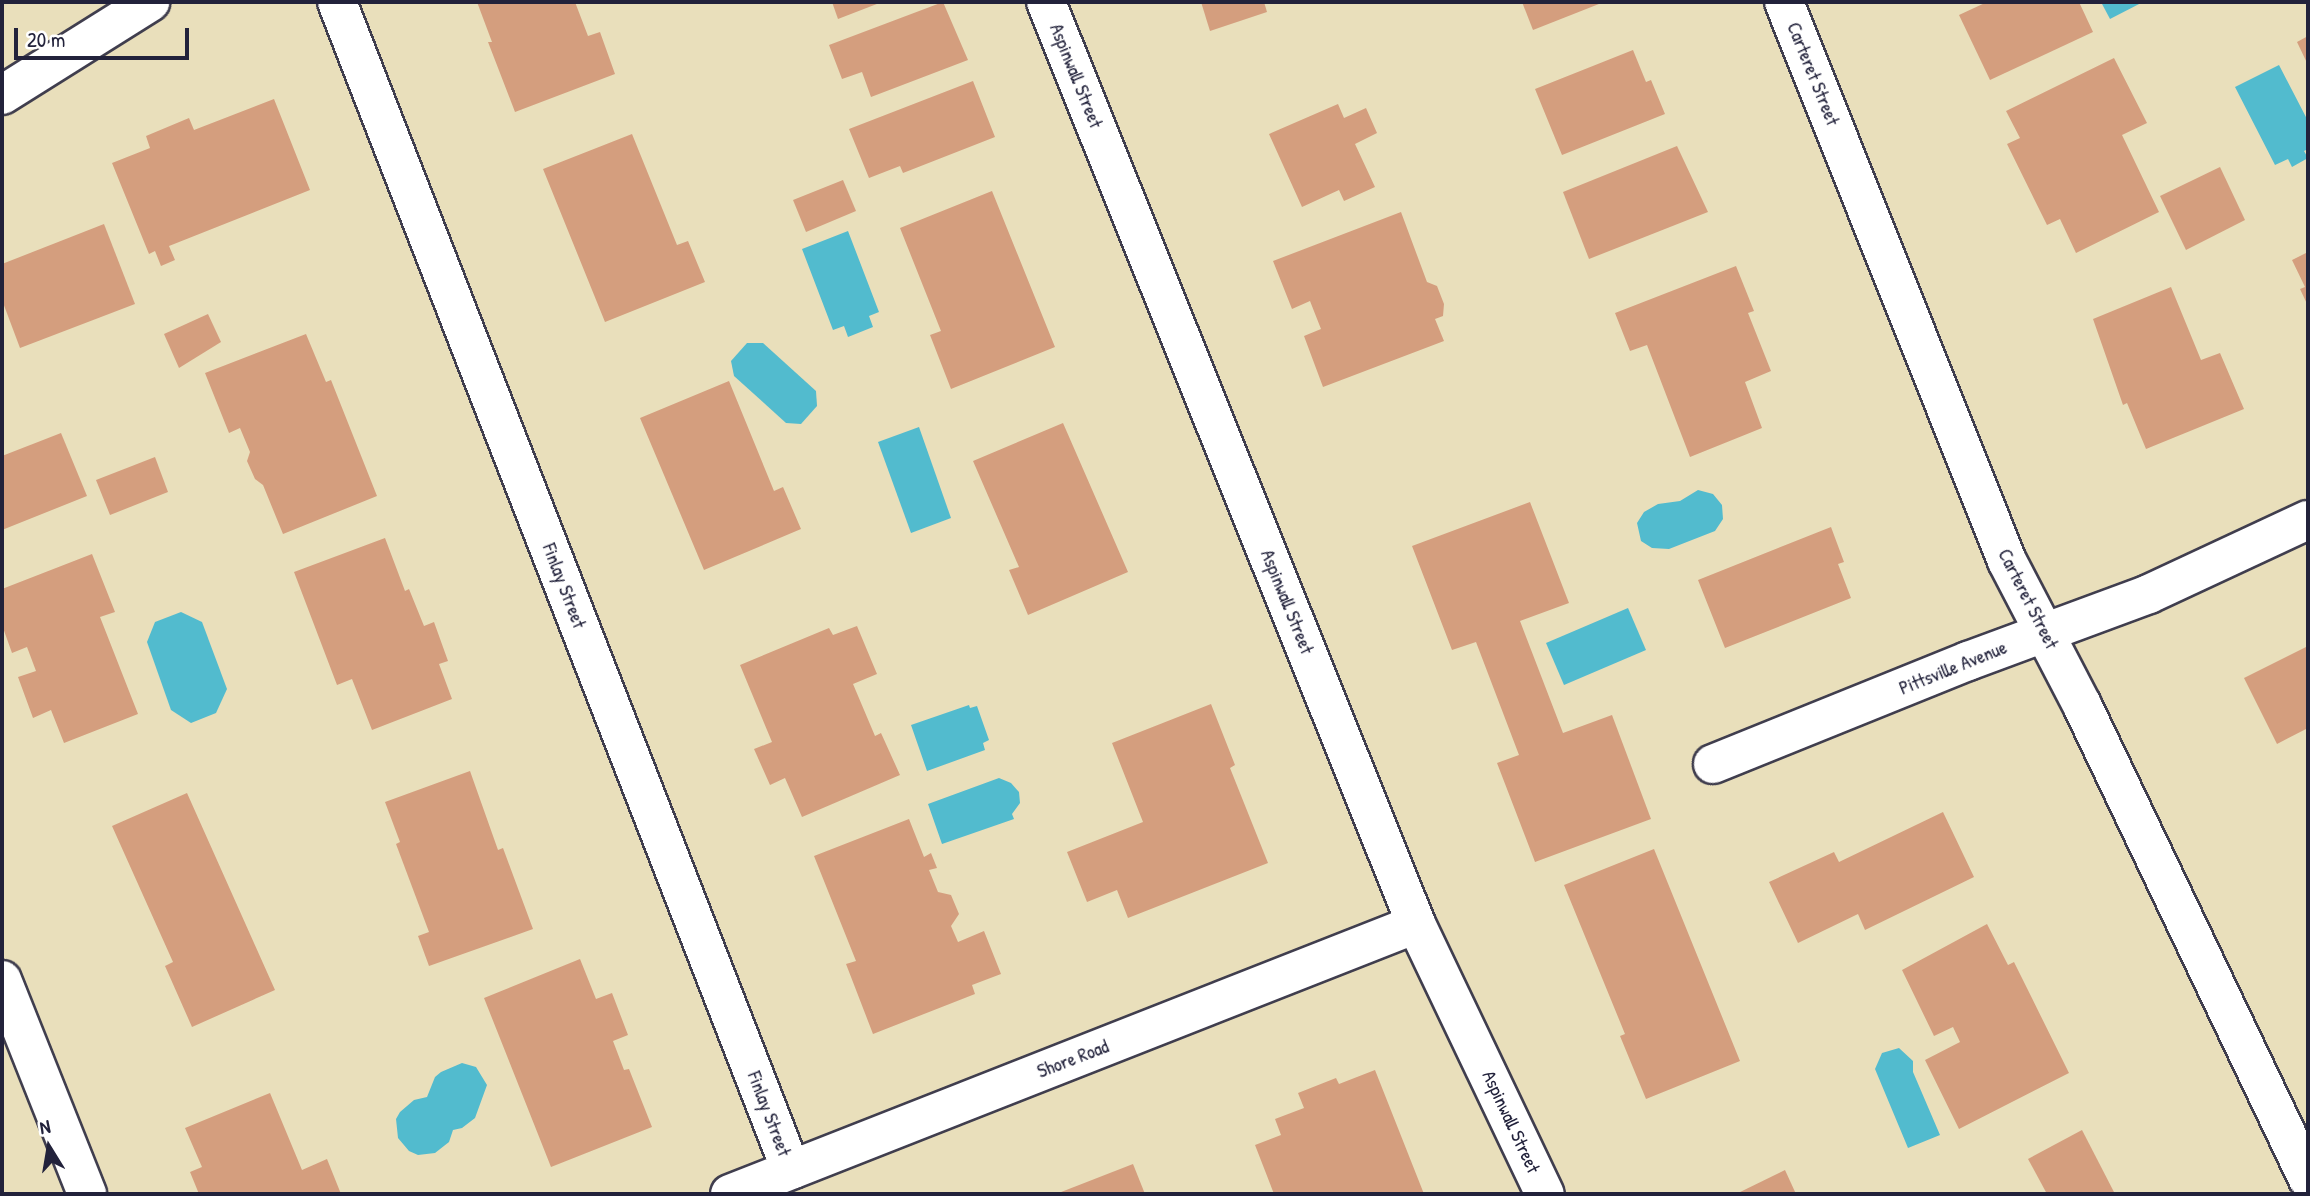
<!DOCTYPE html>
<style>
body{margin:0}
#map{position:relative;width:2310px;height:1196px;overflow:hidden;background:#e9dfbb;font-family:"Patrick Hand",sans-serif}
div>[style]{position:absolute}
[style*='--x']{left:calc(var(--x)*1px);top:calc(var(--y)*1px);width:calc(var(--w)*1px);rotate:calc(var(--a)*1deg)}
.water>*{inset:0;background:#52bbce}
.building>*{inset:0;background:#d49e7e}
.roads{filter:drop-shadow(2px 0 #403e4e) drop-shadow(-2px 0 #403e4e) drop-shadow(0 2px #403e4e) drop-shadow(0 -2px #403e4e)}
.minor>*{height:38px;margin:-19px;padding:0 19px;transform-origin:19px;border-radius:19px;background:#fff}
span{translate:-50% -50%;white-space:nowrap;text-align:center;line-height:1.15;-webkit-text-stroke:5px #fff;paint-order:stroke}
.street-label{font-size:19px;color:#22223b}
.frame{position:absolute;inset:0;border:4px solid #22223b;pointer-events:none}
.north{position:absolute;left:14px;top:1112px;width:70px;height:70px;-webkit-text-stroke:5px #fff;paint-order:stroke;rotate:349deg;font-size:19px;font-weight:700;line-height:28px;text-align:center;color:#22223b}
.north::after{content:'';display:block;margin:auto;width:24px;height:32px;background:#22223b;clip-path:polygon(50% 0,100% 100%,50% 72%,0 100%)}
.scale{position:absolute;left:14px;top:28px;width:175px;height:32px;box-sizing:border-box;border:4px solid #22223b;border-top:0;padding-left:9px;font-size:21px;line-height:24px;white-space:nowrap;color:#22223b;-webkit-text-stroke:5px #fff;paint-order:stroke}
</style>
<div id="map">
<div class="water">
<div style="clip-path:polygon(2101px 2px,2143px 2px,2110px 19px)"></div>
<div style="clip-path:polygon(2279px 65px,2308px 121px,2308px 149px,2304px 151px,2308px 158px,2292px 167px,2288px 159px,2275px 165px,2235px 87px)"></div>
<div style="clip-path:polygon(848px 231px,879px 312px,869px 316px,873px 327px,848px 337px,844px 326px,833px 330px,802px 249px)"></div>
<div style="clip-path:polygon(747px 343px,763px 343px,816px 391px,817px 406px,801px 424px,786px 423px,734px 376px,731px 361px)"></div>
<div style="clip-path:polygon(919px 427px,951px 518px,911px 533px,878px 442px)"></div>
<div style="clip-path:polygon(1698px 490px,1713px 494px,1722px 505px,1723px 519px,1715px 531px,1669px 549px,1652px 548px,1641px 541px,1637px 523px,1644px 512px,1658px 504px,1680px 501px)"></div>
<div style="clip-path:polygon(1628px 608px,1646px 650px,1564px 685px,1546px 643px)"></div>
<div style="clip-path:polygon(181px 612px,202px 622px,227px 689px,216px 713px,191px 723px,171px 710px,147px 642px,155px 622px)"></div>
<div style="clip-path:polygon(969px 705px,970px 708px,977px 706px,989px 740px,983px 743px,985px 750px,927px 771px,911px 725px)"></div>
<div style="clip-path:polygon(999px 778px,1011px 783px,1019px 792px,1020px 803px,1012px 814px,1014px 819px,942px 844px,928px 804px)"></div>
<div style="clip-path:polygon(1899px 1048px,1913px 1061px,1913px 1072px,1940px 1135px,1908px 1148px,1875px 1069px,1882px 1053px)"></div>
<div style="clip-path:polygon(462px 1063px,476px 1067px,487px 1085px,475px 1118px,462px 1128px,453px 1130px,449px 1142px,435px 1153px,418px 1155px,409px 1151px,398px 1138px,396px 1119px,400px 1112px,414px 1100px,427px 1097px,435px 1077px,441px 1072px)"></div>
</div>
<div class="building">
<div style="clip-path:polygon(477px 2px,575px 2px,588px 36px,600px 32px,615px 74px,515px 112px,488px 42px,492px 42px)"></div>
<div style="clip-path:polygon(832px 2px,882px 2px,838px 19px)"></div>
<div style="clip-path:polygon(943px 2px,968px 60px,871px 97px,862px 72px,842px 79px,829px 45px)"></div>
<div style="clip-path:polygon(1201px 2px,1264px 2px,1267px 12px,1210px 31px)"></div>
<div style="clip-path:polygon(1522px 2px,1604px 2px,1533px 30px)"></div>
<div style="clip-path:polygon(1987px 2px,2079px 2px,2093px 32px,1990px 80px,1959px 15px)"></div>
<div style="clip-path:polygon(2308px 36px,2308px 65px,2297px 42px)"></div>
<div style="clip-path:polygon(1633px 50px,1646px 82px,1651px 80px,1665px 114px,1562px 155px,1535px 89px)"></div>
<div style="clip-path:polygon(2114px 58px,2147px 123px,2122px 135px,2159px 212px,2076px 253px,2060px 219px,2047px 225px,2007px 144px,2020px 138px,2006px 111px)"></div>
<div style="clip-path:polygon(973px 81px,995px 137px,903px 173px,900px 166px,869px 178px,849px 129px)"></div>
<div style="clip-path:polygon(274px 99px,310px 190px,169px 246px,175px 260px,161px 266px,155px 251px,149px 254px,112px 163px,150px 148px,146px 136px,189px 118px,194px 130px)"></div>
<div style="clip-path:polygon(1338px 104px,1344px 118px,1366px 108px,1377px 133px,1355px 144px,1375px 187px,1344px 201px,1339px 190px,1302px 207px,1269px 134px)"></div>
<div style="clip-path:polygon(632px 134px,677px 245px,688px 241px,705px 282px,605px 322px,543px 169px)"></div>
<div style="clip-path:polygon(1677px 146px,1708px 212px,1589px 259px,1563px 192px)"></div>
<div style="clip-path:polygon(2220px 167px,2245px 220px,2186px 250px,2160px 196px)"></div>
<div style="clip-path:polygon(843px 180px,856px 211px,806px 232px,793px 200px)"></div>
<div style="clip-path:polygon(992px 191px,1055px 347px,951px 389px,930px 335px,941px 331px,900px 228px)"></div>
<div style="clip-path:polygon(1401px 212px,1427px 282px,1437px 286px,1444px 304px,1443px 316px,1435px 319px,1444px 341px,1323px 387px,1304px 336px,1321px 329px,1310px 301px,1292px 309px,1273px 261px)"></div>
<div style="clip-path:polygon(104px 224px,135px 304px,20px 348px,2px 300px,2px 264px)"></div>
<div style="clip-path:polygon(2308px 252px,2308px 306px,2300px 289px,2305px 287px,2292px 260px)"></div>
<div style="clip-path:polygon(1736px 266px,1754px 311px,1748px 313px,1771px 371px,1745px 382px,1762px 428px,1690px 457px,1647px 345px,1630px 351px,1615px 313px)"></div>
<div style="clip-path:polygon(2171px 287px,2201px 360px,2220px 353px,2244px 409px,2146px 449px,2127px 403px,2123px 405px,2093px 319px)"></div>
<div style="clip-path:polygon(208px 314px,221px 342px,179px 368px,164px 334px)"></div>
<div style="clip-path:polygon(306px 334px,326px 382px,331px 380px,377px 496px,283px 534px,263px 485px,255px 479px,247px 461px,250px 452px,240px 428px,229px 433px,205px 373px)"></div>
<div style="clip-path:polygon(729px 381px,774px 491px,783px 487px,801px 529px,704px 570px,640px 418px)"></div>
<div style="clip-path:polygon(1063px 423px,1128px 572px,1028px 615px,1009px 570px,1019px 567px,973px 461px)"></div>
<div style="clip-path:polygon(61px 433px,87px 496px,2px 530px,2px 456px)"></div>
<div style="clip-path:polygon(155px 457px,168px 492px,110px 515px,96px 480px)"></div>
<div style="clip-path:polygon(1530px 502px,1569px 603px,1520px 621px,1563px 733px,1612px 715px,1651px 819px,1535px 862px,1497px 763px,1519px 755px,1476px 642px,1452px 650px,1412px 546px)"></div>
<div style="clip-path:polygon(1831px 527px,1844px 562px,1838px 564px,1851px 598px,1725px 648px,1698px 580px)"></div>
<div style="clip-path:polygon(385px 538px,405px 591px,409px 589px,424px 626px,434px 622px,448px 661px,439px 664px,452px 699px,372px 730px,352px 679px,337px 685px,294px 572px)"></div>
<div style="clip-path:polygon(92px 554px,115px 612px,100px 617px,138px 714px,64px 743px,51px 710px,33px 718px,18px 677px,36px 671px,27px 647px,12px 653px,2px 625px,2px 589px)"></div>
<div style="clip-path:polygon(857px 626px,877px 674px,853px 684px,875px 736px,881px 733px,900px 775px,802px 817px,785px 778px,770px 785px,754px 749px,772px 742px,740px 665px,829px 628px,833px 635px)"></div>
<div style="clip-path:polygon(2308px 646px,2308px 728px,2277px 744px,2244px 678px)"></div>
<div style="clip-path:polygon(1211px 704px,1235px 765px,1230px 768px,1268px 863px,1128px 918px,1117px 890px,1087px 902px,1067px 852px,1143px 822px,1112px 743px)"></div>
<div style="clip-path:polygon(470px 771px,498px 850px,503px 848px,533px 929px,429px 966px,418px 936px,429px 932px,396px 844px,400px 842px,385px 802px)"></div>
<div style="clip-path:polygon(187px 793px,275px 990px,192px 1027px,165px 966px,173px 962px,112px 826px)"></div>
<div style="clip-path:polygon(1943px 812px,1974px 877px,1865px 930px,1858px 914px,1798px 943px,1769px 882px,1834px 852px,1839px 862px)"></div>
<div style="clip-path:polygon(909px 819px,924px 857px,931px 853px,937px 868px,929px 870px,938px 892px,951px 895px,959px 914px,951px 926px,958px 942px,984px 931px,1001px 974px,972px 985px,975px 994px,873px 1034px,846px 964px,856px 961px,814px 856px)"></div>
<div style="clip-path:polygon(1654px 849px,1740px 1061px,1646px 1099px,1620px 1036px,1625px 1034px,1564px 885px)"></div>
<div style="clip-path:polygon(1987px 924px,2008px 965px,2014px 962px,2069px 1073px,1959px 1129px,1925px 1060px,1960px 1042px,1953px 1027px,1934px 1036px,1902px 970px)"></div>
<div style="clip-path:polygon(580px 959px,596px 999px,612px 993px,628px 1035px,613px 1041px,624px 1070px,629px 1069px,652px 1127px,551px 1167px,484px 998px)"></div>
<div style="clip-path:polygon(1375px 1070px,1424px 1194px,1274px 1194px,1255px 1145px,1281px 1135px,1275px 1119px,1304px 1108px,1298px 1093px,1336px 1078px,1339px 1084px)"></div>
<div style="clip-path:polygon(270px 1093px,302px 1170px,327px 1159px,341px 1194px,199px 1194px,190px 1172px,202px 1167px,185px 1128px)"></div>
<div style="clip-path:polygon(2082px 1130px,2115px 1194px,2047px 1194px,2028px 1159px)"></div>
<div style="clip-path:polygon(1133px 1164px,1145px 1194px,1056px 1194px)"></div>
<div style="clip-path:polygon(1785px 1170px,1796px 1194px,1736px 1194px)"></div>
</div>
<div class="roads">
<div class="minor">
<div style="--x:337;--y:2;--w:1253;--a:68.76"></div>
<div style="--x:1046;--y:2;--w:993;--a:68.13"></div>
<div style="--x:1416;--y:924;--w:299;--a:64.5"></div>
<div style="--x:1784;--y:2;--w:602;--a:68.25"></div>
<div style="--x:2007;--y:561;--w:162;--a:62.5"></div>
<div style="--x:2082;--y:705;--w:525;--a:64.51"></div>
<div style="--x:2;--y:95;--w:175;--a:-32.1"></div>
<div style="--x:1713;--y:764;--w:275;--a:-22"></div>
<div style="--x:1968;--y:661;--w:193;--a:-20.3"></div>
<div style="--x:2149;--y:594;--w:175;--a:-25"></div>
<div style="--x:2;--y:980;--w:230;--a:68.3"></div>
<div style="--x:730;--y:1194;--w:737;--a:-21.48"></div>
</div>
</div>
<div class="street-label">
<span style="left:1813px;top:74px;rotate:68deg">Carteret Street</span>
<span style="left:1076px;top:76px;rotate:68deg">Aspinwall Street</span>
<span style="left:564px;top:586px;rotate:69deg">Finlay Street</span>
<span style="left:2028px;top:599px;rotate:63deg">Carteret Street</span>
<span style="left:1287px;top:602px;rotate:68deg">Aspinwall Street</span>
<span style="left:1953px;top:668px;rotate:-22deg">Pittsville Avenue</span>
<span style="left:1073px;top:1059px;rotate:-21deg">Shore Road</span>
<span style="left:769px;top:1114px;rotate:69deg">Finlay Street</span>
<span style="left:1511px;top:1122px;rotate:65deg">Aspinwall Street</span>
</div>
<div class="frame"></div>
<div class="north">N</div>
<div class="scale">20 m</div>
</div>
